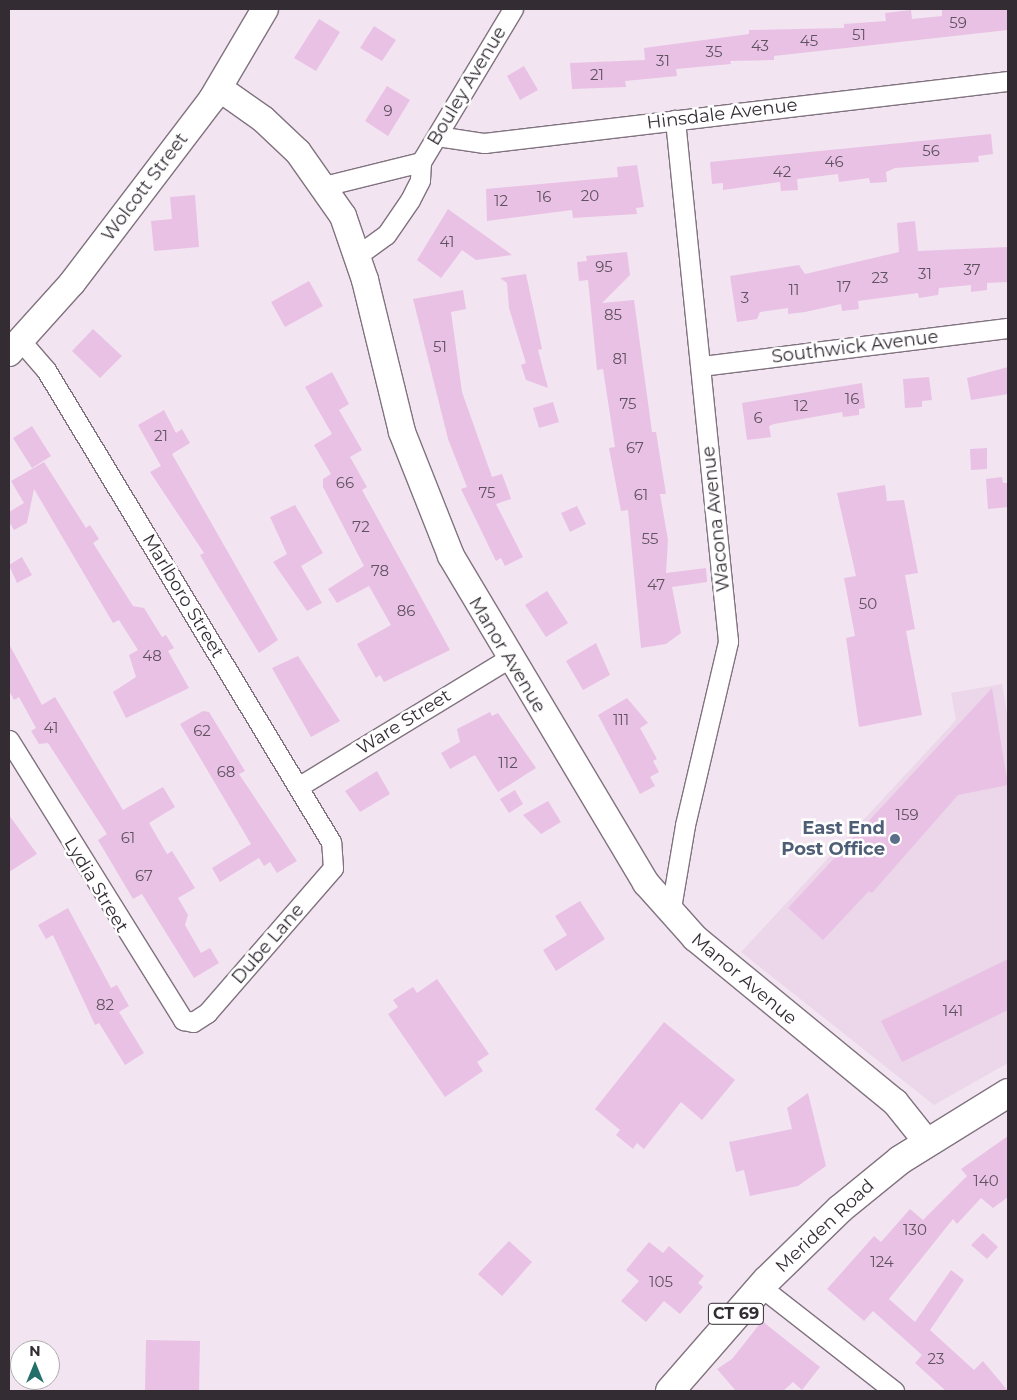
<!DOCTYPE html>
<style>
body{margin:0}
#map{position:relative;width:1017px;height:1400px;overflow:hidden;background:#f3e4f1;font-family:Montserrat,sans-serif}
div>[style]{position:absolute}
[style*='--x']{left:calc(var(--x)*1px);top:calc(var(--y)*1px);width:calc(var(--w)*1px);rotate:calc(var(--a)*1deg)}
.built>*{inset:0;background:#ecd7ea}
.building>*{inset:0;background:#e9c1e5}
.roads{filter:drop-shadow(1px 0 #80737f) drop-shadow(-1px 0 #80737f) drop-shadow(0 1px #80737f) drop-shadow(0 -1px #80737f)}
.minor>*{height:19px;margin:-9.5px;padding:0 9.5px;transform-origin:9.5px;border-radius:9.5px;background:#fff}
.secondary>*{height:26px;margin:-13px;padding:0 13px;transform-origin:13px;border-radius:13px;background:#fff}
.primary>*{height:28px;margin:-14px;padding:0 14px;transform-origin:14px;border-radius:14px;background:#fff}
.dots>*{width:14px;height:14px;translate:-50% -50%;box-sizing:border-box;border:2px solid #fff;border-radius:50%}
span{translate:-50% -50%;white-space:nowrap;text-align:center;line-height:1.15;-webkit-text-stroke:5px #fff;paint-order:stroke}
.number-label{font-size:15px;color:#605260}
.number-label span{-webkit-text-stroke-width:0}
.shield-label span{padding:1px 4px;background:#fff;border:1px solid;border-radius:4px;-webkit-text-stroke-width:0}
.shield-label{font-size:16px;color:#332d33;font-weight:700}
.street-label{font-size:18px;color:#332d33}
.service-label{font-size:18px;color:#4e5e75;font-weight:700}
.right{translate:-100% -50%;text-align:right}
.frame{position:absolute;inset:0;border:10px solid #332d33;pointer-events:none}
.north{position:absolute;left:10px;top:1340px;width:50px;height:50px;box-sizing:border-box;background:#fff;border:1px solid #adabad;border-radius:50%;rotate:0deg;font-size:14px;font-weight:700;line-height:20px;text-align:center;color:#332d33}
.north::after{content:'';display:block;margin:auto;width:18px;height:22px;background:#256f6b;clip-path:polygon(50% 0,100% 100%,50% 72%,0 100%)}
</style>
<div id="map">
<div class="built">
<div style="clip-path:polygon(1002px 684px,1008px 719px,1008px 1063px,934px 1105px,741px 952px,956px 720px,951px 693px)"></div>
</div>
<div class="building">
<div style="clip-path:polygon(942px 9px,1008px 9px,1008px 30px,774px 56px,774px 60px,730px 61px,731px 64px,676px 69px,677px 76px,625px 81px,626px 87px,572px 89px,570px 63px,645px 60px,644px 48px,749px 34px,749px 30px,844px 28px,844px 24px,886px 21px,885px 13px,911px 10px,912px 19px,942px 16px)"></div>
<div style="clip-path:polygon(319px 19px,340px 32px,316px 71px,294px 58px)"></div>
<div style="clip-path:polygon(374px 26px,396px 40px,382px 61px,360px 48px)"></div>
<div style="clip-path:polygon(524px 66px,538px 90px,520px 100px,507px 76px)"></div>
<div style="clip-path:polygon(387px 86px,410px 100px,388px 136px,365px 121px)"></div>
<div style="clip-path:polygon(991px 134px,993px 154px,978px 156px,979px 162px,895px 168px,886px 172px,887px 182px,870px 183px,869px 178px,839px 182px,838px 174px,797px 179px,798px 190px,781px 191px,780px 182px,723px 190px,723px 183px,712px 184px,710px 162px)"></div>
<div style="clip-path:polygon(637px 165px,644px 207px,636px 208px,637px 214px,573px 218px,572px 210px,487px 221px,486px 189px,618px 177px,617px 167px)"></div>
<div style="clip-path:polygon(195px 195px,199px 247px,154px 251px,151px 221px,172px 219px,170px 197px)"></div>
<div style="clip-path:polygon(448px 209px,512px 255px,476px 260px,462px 250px,441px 278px,417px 260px)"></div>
<div style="clip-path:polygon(915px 221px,918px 251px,1008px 247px,1008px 282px,987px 283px,987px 290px,971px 292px,971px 285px,939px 288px,938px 295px,919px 298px,918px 293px,858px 301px,859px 309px,842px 311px,841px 304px,805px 312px,788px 314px,788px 308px,760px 312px,757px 319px,737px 322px,730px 276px,799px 265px,805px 274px,899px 252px,897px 223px)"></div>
<div style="clip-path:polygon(627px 252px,630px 275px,602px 303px,634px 300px,652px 432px,656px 432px,666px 494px,660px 494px,668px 540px,666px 573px,706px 568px,707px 582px,672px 587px,681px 633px,666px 644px,641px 648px,628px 510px,621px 511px,609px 448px,615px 447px,603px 369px,597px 370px,588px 280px,579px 281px,577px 262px,587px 261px,586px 256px)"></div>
<div style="clip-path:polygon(526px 274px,542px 349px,538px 350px,548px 388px,526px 380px,521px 365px,526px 363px,509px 308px,507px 283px,500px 278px)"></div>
<div style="clip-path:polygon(309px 281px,323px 306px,285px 327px,271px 302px)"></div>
<div style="clip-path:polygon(463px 290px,466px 309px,451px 312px,462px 392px,492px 477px,502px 474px,508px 490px,511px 499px,496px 504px,523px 557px,505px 566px,501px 558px,496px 561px,461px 489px,467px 487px,448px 439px,413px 299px)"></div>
<div style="clip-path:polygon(93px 329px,122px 356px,100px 378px,72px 351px)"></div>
<div style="clip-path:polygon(1008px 367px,1008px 394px,971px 400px,967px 378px)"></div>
<div style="clip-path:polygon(332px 372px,349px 404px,339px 410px,362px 450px,350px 457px,367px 487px,362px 490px,450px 650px,384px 682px,380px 675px,376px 678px,357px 644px,391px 625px,369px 586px,337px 603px,328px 589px,364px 566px,323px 487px,323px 479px,331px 474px,314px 445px,332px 434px,305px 387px)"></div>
<div style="clip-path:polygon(929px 377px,932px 400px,922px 401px,922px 407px,905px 408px,903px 379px)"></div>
<div style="clip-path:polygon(862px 383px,865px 408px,859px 409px,859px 415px,843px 417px,842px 412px,774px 424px,769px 426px,771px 437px,747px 440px,742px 403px)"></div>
<div style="clip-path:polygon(553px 402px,559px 422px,539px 428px,533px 408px)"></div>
<div style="clip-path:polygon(164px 410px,176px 433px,182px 429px,190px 443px,172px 454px,278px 640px,259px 653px,212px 576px,200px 555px,204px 553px,150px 472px,161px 466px,138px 425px)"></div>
<div style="clip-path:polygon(32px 426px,51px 456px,32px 468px,13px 438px)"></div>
<div style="clip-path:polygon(987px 448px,987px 469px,971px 470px,970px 449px)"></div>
<div style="clip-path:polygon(44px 462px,86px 528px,90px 525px,99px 539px,93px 543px,133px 606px,144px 608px,162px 637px,166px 635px,174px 648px,168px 651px,189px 688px,126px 718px,113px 692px,136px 677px,129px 655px,138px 650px,119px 620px,113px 623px,34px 489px,27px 523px,14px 530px,9px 522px,9px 512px,24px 503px,11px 481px)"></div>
<div style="clip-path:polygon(1002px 477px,1003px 483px,1008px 483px,1008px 507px,988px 509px,986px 479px)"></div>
<div style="clip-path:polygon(885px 485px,887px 501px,904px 500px,918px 573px,905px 575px,915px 629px,906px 631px,922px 715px,859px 727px,846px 638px,855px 636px,844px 578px,856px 576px,837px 493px)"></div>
<div style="clip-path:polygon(295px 505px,323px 553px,301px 566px,322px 603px,307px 611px,273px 562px,287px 554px,270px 517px)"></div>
<div style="clip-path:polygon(577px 506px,586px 524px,570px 532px,561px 513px)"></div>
<div style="clip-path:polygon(22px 557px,32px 575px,17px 583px,9px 565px)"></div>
<div style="clip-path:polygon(547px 591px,568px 623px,546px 637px,525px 605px)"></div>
<div style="clip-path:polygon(596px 643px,610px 675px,583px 690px,566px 661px)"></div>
<div style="clip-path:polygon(9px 644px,42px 705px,55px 697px,123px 810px,163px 787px,175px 807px,149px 823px,167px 854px,172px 851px,195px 888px,178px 898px,188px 915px,185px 925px,201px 953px,210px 948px,219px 963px,194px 978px,142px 894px,133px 899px,98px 840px,107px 834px,48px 743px,39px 744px,31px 731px,36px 728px,19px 697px,14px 700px,9px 691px)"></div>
<div style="clip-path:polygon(298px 656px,340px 721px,311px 737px,272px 668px)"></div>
<div style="clip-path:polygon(992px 688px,1008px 785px,958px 795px,872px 893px,869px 891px,823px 940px,788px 908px)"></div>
<div style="clip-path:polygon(627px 698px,648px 723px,640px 728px,657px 759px,653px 761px,659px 772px,650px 777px,655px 786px,640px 794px,598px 715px)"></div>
<div style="clip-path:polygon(203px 711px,209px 712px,245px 771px,239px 774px,297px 861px,277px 873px,270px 862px,264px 866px,259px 858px,220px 882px,212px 868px,251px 844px,180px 724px)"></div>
<div style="clip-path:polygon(490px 712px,492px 716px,498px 713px,536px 768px,498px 792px,475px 755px,450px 769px,441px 753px,460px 742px,457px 729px)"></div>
<div style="clip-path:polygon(377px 771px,390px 794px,360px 812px,345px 791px)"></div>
<div style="clip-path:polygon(515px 790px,523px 804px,509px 813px,500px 799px)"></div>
<div style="clip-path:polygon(548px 801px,561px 822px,541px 834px,523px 815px)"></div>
<div style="clip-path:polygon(9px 815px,37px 854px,9px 872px)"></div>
<div style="clip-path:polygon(580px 901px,605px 939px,556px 971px,543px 950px,567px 935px,555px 916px)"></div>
<div style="clip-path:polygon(68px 908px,111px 988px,117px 985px,129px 1006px,119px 1012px,144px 1053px,125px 1065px,99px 1023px,95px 1025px,53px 935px,46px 939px,38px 925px)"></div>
<div style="clip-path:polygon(1008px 959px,1008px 1010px,902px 1062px,881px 1021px)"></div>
<div style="clip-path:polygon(437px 979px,489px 1054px,477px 1062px,483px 1071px,445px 1097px,388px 1014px,398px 1007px,393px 1000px,413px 987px,417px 993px)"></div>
<div style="clip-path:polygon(664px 1022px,735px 1080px,702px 1120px,681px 1102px,644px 1149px,637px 1143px,633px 1149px,616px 1135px,620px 1130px,595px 1109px)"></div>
<div style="clip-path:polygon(808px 1093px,826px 1166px,798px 1186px,750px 1196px,744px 1170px,736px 1172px,729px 1142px,792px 1129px,787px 1108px)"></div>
<div style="clip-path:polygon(1008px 1136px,1008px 1197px,993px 1208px,981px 1198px,957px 1224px,953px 1219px,889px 1299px,915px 1322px,951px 1270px,964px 1280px,930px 1330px,974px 1370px,983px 1361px,1008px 1391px,946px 1391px,915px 1363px,922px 1355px,873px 1311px,864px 1321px,827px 1289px,874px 1236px,881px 1242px,910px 1209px,923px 1220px,967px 1176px,961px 1169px)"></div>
<div style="clip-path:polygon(983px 1233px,998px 1247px,987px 1259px,971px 1245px)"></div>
<div style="clip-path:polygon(509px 1241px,532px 1262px,502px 1296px,478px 1274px)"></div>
<div style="clip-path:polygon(649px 1242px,663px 1253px,669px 1246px,704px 1276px,698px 1283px,703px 1287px,680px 1314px,664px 1301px,646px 1322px,621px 1301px,639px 1281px,626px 1270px)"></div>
<div style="clip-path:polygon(762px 1321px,820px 1367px,802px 1390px,793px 1382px,783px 1391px,736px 1391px,717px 1369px,732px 1359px)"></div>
<div style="clip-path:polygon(146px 1340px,200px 1341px,199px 1391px,145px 1391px)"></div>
</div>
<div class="roads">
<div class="minor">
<div style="--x:437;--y:136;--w:48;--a:8.5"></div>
<div style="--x:484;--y:143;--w:528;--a:-6.75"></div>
<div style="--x:324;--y:186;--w:100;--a:-13.9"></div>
<div style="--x:358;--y:255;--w:34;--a:-36"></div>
<div style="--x:386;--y:235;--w:42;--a:-55.6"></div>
<div style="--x:410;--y:200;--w:22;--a:-63"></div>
<div style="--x:420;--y:180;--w:18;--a:-87"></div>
<div style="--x:421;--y:162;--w:179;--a:-59"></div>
<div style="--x:702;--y:366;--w:308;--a:-7.1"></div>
<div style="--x:9;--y:740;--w:330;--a:58.1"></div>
<div style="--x:183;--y:1020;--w:10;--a:11"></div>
<div style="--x:193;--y:1022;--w:17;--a:-33"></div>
<div style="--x:207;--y:1013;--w:192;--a:-49"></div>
<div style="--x:333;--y:868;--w:26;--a:-94"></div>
<div style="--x:331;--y:842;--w:551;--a:-121.12"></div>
<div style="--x:46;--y:370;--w:38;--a:-131"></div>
<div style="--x:298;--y:787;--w:247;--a:-31.4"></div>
<div style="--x:670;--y:914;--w:90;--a:-80.4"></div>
<div style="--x:685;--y:825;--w:189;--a:-76.8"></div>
<div style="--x:728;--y:641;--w:524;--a:-95.81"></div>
<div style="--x:761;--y:1287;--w:169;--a:38"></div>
</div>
<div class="secondary">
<div style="--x:219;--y:88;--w:54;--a:35.2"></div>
<div style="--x:263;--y:119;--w:48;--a:43.3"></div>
<div style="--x:298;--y:152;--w:78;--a:54.9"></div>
<div style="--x:343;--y:216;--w:68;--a:71"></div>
<div style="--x:365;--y:280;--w:156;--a:76.3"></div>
<div style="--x:402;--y:432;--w:133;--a:68.4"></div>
<div style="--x:451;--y:556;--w:381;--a:59.2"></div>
<div style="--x:646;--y:883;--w:74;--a:48.3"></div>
<div style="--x:695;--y:938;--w:259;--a:39.4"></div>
<div style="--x:895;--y:1102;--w:51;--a:51.3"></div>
<div style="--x:9;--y:353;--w:94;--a:-48"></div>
<div style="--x:72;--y:283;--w:231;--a:-52.7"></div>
<div style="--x:212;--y:99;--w:104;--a:-59.5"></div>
</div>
<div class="primary">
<div style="--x:670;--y:1391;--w:147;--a:-48.9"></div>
<div style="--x:767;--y:1280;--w:102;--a:-44.2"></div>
<div style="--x:840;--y:1209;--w:77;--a:-39.2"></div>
<div style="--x:900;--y:1160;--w:127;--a:-31.8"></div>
</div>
</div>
<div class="dots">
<div style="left:895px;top:839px;background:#5c6f8a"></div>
</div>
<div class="number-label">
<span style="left:958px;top:23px">59</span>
<span style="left:859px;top:35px">51</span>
<span style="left:809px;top:41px">45</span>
<span style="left:760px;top:46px">43</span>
<span style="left:714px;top:52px">35</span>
<span style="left:663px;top:61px">31</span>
<span style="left:597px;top:75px">21</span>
<span style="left:388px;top:111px">9</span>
<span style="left:931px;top:151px">56</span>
<span style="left:834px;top:162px">46</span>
<span style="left:782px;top:172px">42</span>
<span style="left:590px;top:196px">20</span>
<span style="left:544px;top:197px">16</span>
<span style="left:501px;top:201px">12</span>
<span style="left:447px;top:242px">41</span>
<span style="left:604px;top:267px">95</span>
<span style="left:972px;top:270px">37</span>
<span style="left:925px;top:274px">31</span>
<span style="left:880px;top:278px">23</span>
<span style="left:844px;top:287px">17</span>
<span style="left:794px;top:290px">11</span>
<span style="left:745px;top:298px">3</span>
<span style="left:613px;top:315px">85</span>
<span style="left:440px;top:347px">51</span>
<span style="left:620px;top:359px">81</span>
<span style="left:852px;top:399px">16</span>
<span style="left:628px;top:404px">75</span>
<span style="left:801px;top:406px">12</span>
<span style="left:758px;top:418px">6</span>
<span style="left:161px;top:436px">21</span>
<span style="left:635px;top:448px">67</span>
<span style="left:345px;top:483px">66</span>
<span style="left:487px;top:493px">75</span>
<span style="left:641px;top:495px">61</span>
<span style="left:361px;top:527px">72</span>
<span style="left:650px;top:539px">55</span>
<span style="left:380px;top:571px">78</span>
<span style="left:656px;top:585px">47</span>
<span style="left:868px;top:604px">50</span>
<span style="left:406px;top:611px">86</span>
<span style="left:152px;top:656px">48</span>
<span style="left:621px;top:720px">111</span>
<span style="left:51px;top:728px">41</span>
<span style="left:202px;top:731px">62</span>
<span style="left:508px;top:763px">112</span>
<span style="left:226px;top:772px">68</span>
<span style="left:907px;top:815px">159</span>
<span style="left:128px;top:838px">61</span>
<span style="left:144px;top:876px">67</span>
<span style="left:105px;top:1005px">82</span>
<span style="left:953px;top:1011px">141</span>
<span style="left:986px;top:1181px">140</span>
<span style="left:915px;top:1230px">130</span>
<span style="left:882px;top:1262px">124</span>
<span style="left:661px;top:1282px">105</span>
<span style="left:936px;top:1359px">23</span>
</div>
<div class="shield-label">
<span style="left:736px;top:1314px">CT 69</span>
</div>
<div class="street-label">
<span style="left:467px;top:86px;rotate:-59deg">Bouley Avenue</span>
<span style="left:722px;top:114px;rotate:-7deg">Hinsdale Avenue</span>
<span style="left:145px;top:187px;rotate:-53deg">Wolcott Street</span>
<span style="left:855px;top:347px;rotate:-7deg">Southwick Avenue</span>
<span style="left:716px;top:519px;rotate:-96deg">Wacona Avenue</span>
<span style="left:183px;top:596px;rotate:59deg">Marlboro Street</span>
<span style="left:507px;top:655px;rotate:59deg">Manor Avenue</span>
<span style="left:404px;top:722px;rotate:-32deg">Ware Street</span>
<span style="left:96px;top:885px;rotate:59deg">Lydia Street</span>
<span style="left:268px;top:944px;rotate:-49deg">Dube Lane</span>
<span style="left:744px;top:979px;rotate:40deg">Manor Avenue</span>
<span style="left:825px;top:1226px;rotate:-43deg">Meriden Road</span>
</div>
<div class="service-label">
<span class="right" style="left:885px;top:839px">East End<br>Post Office</span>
</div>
<div class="frame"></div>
<div class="north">N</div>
</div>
